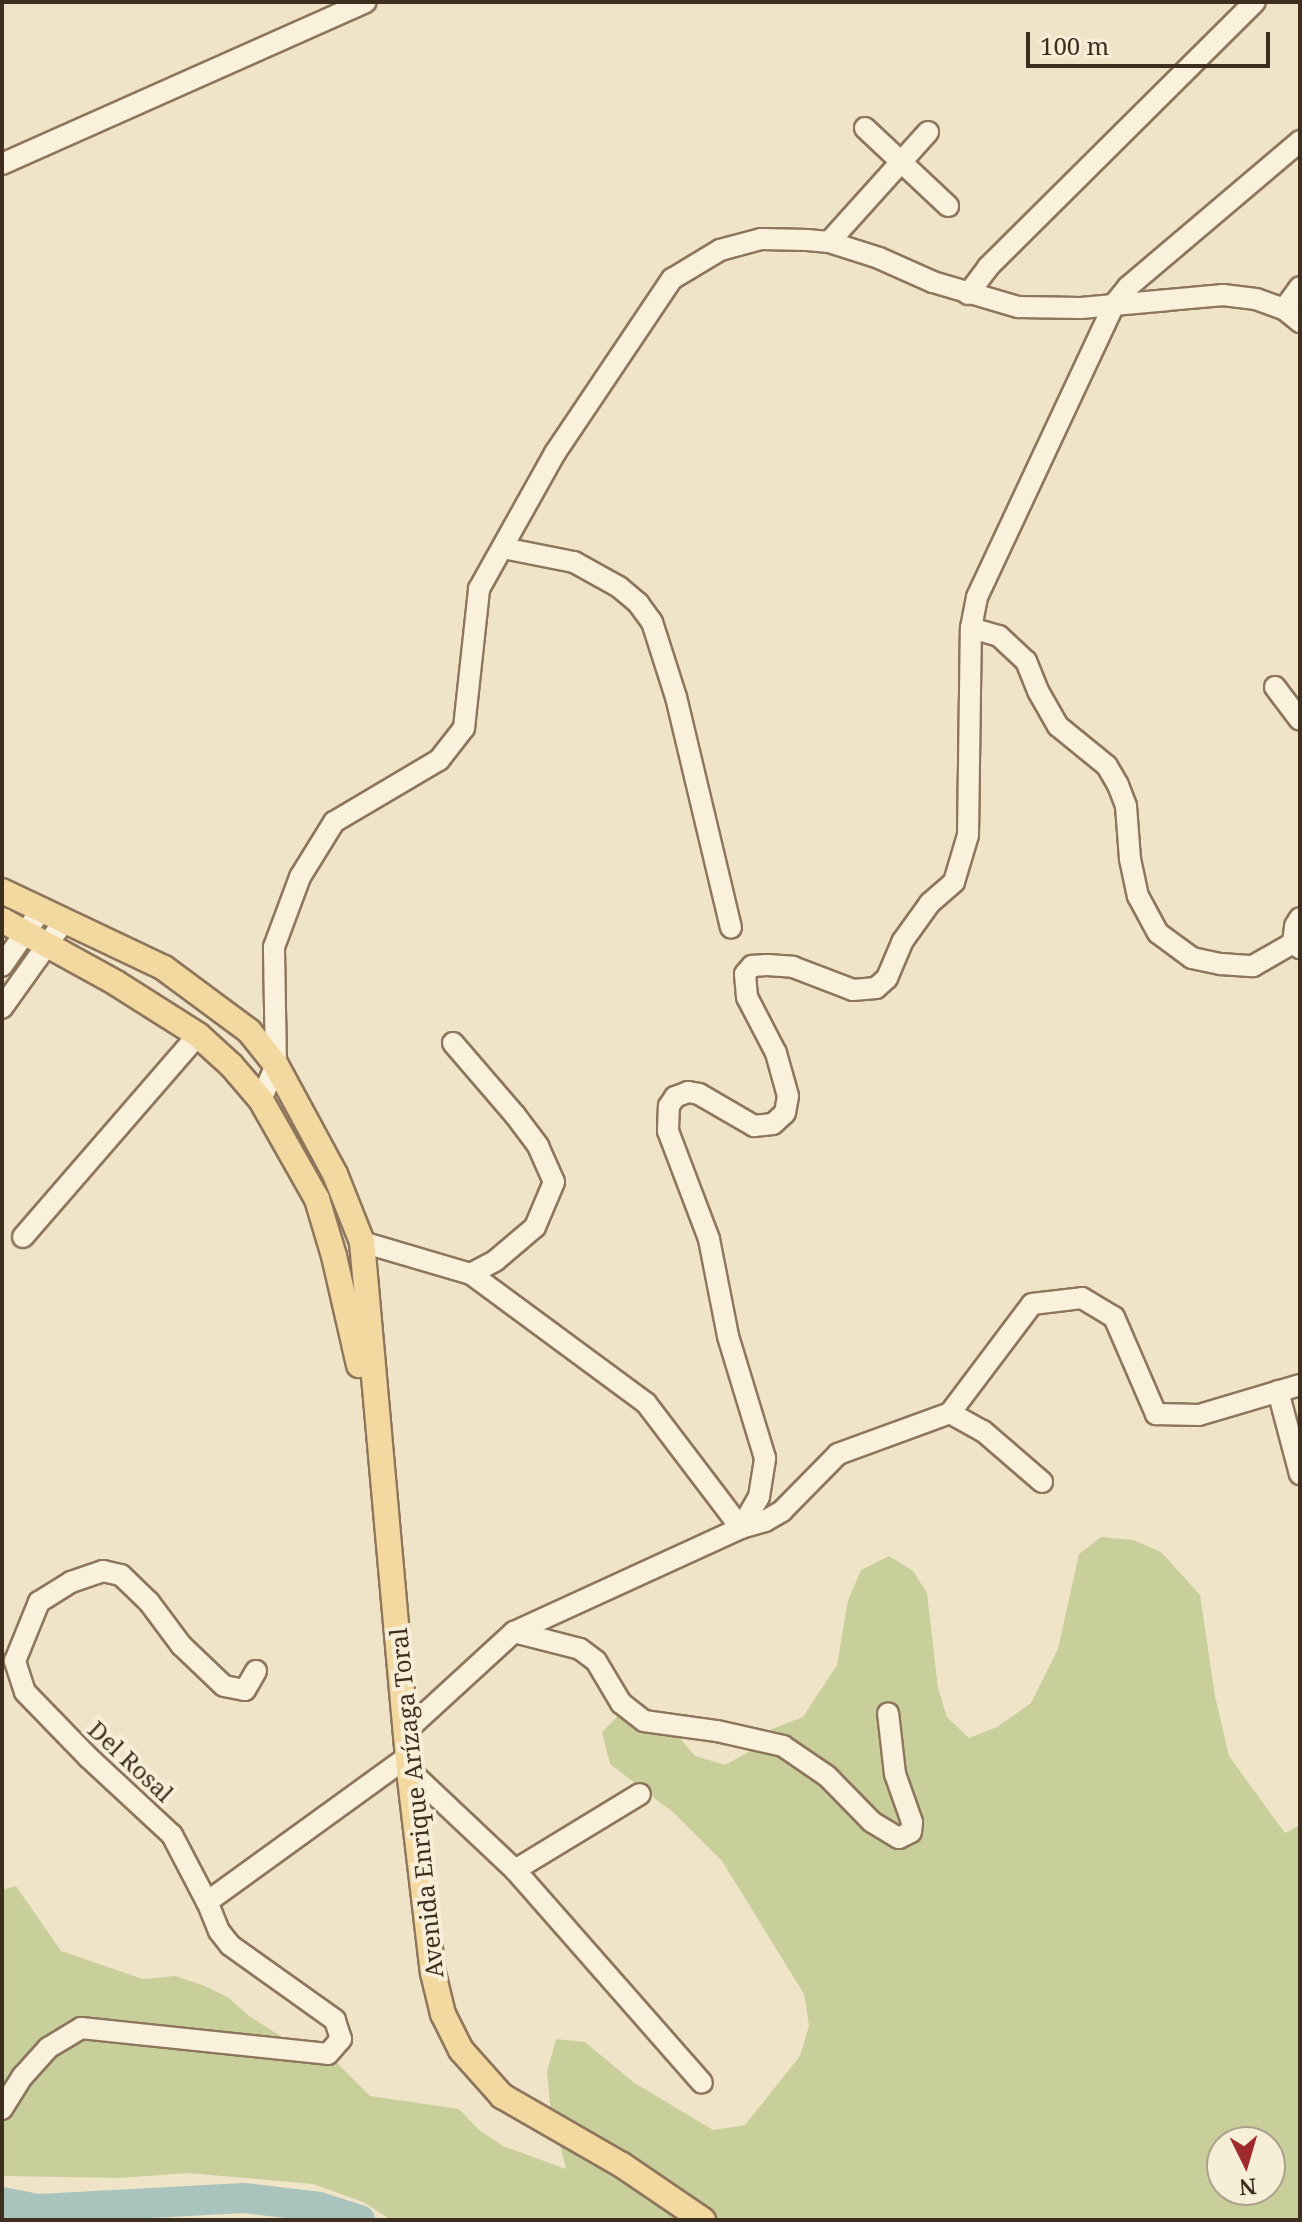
<!DOCTYPE html>
<meta charset="utf-8">
<style>
body{margin:0}
#map{position:relative;width:1302px;height:2222px;overflow:hidden;background:#f0e4c8;font-family:"Noto Serif",serif}
div>[style]{position:absolute}
[style*='--x']{left:calc(var(--x)*1px);top:calc(var(--y)*1px);width:calc(var(--w)*1px);rotate:calc(var(--a)*1deg)}
.green>*{inset:0;background:#c9cf9b}
.river>*{height:30px;margin:-15px;padding:0 15px;transform-origin:15px;border-radius:15px;background:#a9c4bc}
.roads{filter:drop-shadow(2px 0 #8d765c) drop-shadow(-2px 0 #8d765c) drop-shadow(0 2px #8d765c) drop-shadow(0 -2px #8d765c)}
.minor>*{height:20px;margin:-10px;padding:0 10px;transform-origin:10px;border-radius:10px;background:#faf1dc}
.major>*{height:24px;margin:-12px;padding:0 12px;transform-origin:12px;border-radius:12px;background:#f3d9a0}
span{translate:-50% -50%;white-space:nowrap;text-align:center;line-height:1.15;-webkit-text-stroke:8px #f7eed8;paint-order:stroke}
.street-label{font-size:24px;color:#3d2e20}
.frame{position:absolute;inset:0;border:4px solid #3d2e20;pointer-events:none}
.north{position:absolute;left:1206px;top:2126px;width:80px;height:80px;box-sizing:border-box;background:#f7eed8;border:2px solid #ada18e;border-radius:50%;rotate:175deg;font-size:22px;font-weight:700;line-height:32px;text-align:center;color:#3d2e20}
.north::after{content:'';display:block;margin:auto;width:28px;height:36px;background:#9e2a2b;clip-path:polygon(50% 0,100% 100%,50% 72%,0 100%)}
.scale{position:absolute;left:1026px;top:32px;width:244px;height:36px;box-sizing:border-box;border:4px solid #3d2e20;border-top:0;padding-left:10px;font-size:24px;line-height:28px;white-space:nowrap;color:#3d2e20;-webkit-text-stroke:6px #f7eed8;paint-order:stroke}
</style>
<div id="map">
<div class="green">
<div style="clip-path:polygon(evenodd,1101px 1537px,1133px 1540px,1161px 1552px,1200px 1595px,1215px 1696px,1229px 1756px,1285px 1833px,1300px 1825px,1300px 2220px,391px 2220px,363px 2202px,313px 2184px,189px 2173px,119px 2178px,2px 2176px,2px 1890px,16px 1886px,61px 1951px,143px 1979px,175px 1976px,205px 1986px,229px 1998px,249px 2016px,307px 2053px,328px 2054px,370px 2096px,459px 2109px,479px 2130px,503px 2146px,566px 2169px,550px 2104px,547px 2072px,556px 2039px,585px 2042px,633px 2082px,713px 2130px,745px 2125px,800px 2056px,809px 2026px,804px 1994px,722px 1861px,674px 1813px,610px 1764px,602px 1732px,624px 1710px,656px 1710px,695px 1756px,725px 1765px,750px 1751px,772px 1729px,803px 1717px,837px 1665px,848px 1600px,861px 1570px,889px 1556px,913px 1571px,927px 1593px,938px 1688px,947px 1717px,969px 1738px,997px 1727px,1031px 1703px,1058px 1649px,1079px 1554px,1101px 1537px,1222px 2142px,1270px 2142px,1270px 2190px,1222px 2190px,1222px 2142px)"></div>
</div>
<div class="river">
<div style="--x:2;--y:2202;--w:38;--a:11"></div>
<div style="--x:39;--y:2209;--w:205;--a:-3.1"></div>
<div style="--x:244;--y:2198;--w:76;--a:6.8"></div>
<div style="--x:319;--y:2207;--w:43;--a:17.6"></div>
</div>
<div class="roads">
<div class="minor">
<div style="--x:865;--y:128;--w:114;--a:43.2"></div>
<div style="--x:2;--y:164;--w:398;--a:-24"></div>
<div style="--x:829;--y:242;--w:148;--a:-48"></div>
<div style="--x:968;--y:294;--w:34;--a:-53"></div>
<div style="--x:988;--y:267;--w:376;--a:-44.8"></div>
<div style="--x:1284;--y:309;--w:27;--a:-54"></div>
<div style="--x:503;--y:548;--w:72;--a:11.2"></div>
<div style="--x:574;--y:562;--w:51;--a:29.1"></div>
<div style="--x:619;--y:587;--w:25;--a:40"></div>
<div style="--x:638;--y:603;--w:24;--a:54"></div>
<div style="--x:652;--y:622;--w:79;--a:72.3"></div>
<div style="--x:676;--y:697;--w:237;--a:76.6"></div>
<div style="--x:971;--y:628;--w:29;--a:16"></div>
<div style="--x:999;--y:636;--w:37;--a:43"></div>
<div style="--x:1026;--y:661;--w:32;--a:68"></div>
<div style="--x:1038;--y:691;--w:40;--a:60.3"></div>
<div style="--x:1058;--y:726;--w:63;--a:39.2"></div>
<div style="--x:1107;--y:766;--w:22;--a:60"></div>
<div style="--x:1118;--y:785;--w:22;--a:69"></div>
<div style="--x:1126;--y:806;--w:53;--a:85.7"></div>
<div style="--x:1130;--y:859;--w:38;--a:78"></div>
<div style="--x:1138;--y:896;--w:42;--a:61.6"></div>
<div style="--x:1158;--y:933;--w:42;--a:36.3"></div>
<div style="--x:1192;--y:958;--w:30;--a:12"></div>
<div style="--x:1221;--y:964;--w:32;--a:4"></div>
<div style="--x:1253;--y:966;--w:46;--a:-29.9"></div>
<div style="--x:1293;--y:943;--w:9;--a:36"></div>
<div style="--x:1275;--y:687;--w:41;--a:52.9"></div>
<div style="--x:1293;--y:943;--w:17;--a:-83"></div>
<div style="--x:1295;--y:926;--w:9;--a:-58"></div>
<div style="--x:2;--y:966;--w:68;--a:-55.1"></div>
<div style="--x:2;--y:1008;--w:107;--a:-54.5"></div>
<div style="--x:453;--y:1043;--w:95;--a:49.3"></div>
<div style="--x:515;--y:1115;--w:39;--a:53"></div>
<div style="--x:538;--y:1146;--w:39;--a:66"></div>
<div style="--x:554;--y:1182;--w:49;--a:112.9"></div>
<div style="--x:535;--y:1227;--w:52;--a:139.6"></div>
<div style="--x:495;--y:1261;--w:27;--a:152"></div>
<div style="--x:261;--y:1100;--w:38;--a:-67"></div>
<div style="--x:276;--y:1065;--w:118;--a:-91"></div>
<div style="--x:274;--y:947;--w:75;--a:-69.6"></div>
<div style="--x:300;--y:877;--w:65;--a:-58.3"></div>
<div style="--x:334;--y:822;--w:122;--a:-30.6"></div>
<div style="--x:439;--y:760;--w:41;--a:-52"></div>
<div style="--x:464;--y:728;--w:140;--a:-83.8"></div>
<div style="--x:479;--y:589;--w:156;--a:-60.8"></div>
<div style="--x:555;--y:453;--w:210;--a:-56.1"></div>
<div style="--x:672;--y:279;--w:56;--a:-31.1"></div>
<div style="--x:720;--y:250;--w:42;--a:-15"></div>
<div style="--x:761;--y:239;--w:46;--a:1.2"></div>
<div style="--x:807;--y:240;--w:22;--a:5"></div>
<div style="--x:829;--y:242;--w:52;--a:17.7"></div>
<div style="--x:879;--y:258;--w:59;--a:24"></div>
<div style="--x:933;--y:282;--w:89;--a:16.4"></div>
<div style="--x:1018;--y:307;--w:63;--a:0.9"></div>
<div style="--x:1081;--y:308;--w:143;--a:-5.2"></div>
<div style="--x:1223;--y:295;--w:33;--a:7"></div>
<div style="--x:1256;--y:299;--w:30;--a:20"></div>
<div style="--x:1284;--y:309;--w:21;--a:39"></div>
<div style="--x:23;--y:1237;--w:267;--a:-49.1"></div>
<div style="--x:362;--y:1242;--w:114;--a:16.4"></div>
<div style="--x:471;--y:1274;--w:217;--a:36.4"></div>
<div style="--x:646;--y:1403;--w:157;--a:52.8"></div>
<div style="--x:741;--y:1528;--w:36;--a:-60"></div>
<div style="--x:759;--y:1497;--w:39;--a:-81"></div>
<div style="--x:765;--y:1458;--w:127;--a:-106.9"></div>
<div style="--x:728;--y:1336;--w:99;--a:-101.1"></div>
<div style="--x:709;--y:1239;--w:116;--a:-110.8"></div>
<div style="--x:668;--y:1131;--w:25;--a:-88"></div>
<div style="--x:669;--y:1106;--w:11;--a:-56"></div>
<div style="--x:675;--y:1097;--w:14;--a:-21"></div>
<div style="--x:688;--y:1092;--w:11;--a:10"></div>
<div style="--x:699;--y:1094;--w:64;--a:30.2"></div>
<div style="--x:754;--y:1126;--w:19;--a:-6"></div>
<div style="--x:773;--y:1124;--w:16;--a:-43"></div>
<div style="--x:785;--y:1113;--w:17;--a:-80"></div>
<div style="--x:788;--y:1096;--w:45;--a:-105.6"></div>
<div style="--x:776;--y:1053;--w:63;--a:-117.4"></div>
<div style="--x:747;--y:997;--w:23;--a:-95"></div>
<div style="--x:745;--y:974;--w:11;--a:-49"></div>
<div style="--x:752;--y:966;--w:15;--a:-4"></div>
<div style="--x:767;--y:965;--w:26;--a:4"></div>
<div style="--x:793;--y:967;--w:64;--a:21"></div>
<div style="--x:853;--y:990;--w:23;--a:-5"></div>
<div style="--x:876;--y:988;--w:15;--a:-42"></div>
<div style="--x:887;--y:978;--w:39;--a:-67"></div>
<div style="--x:902;--y:942;--w:48;--a:-54.3"></div>
<div style="--x:930;--y:903;--w:32;--a:-41"></div>
<div style="--x:954;--y:882;--w:49;--a:-73.4"></div>
<div style="--x:968;--y:835;--w:207;--a:-89.2"></div>
<div style="--x:971;--y:628;--w:32;--a:-79"></div>
<div style="--x:977;--y:597;--w:325;--a:-64.9"></div>
<div style="--x:1115;--y:303;--w:21;--a:-51"></div>
<div style="--x:1128;--y:287;--w:226;--a:-40.3"></div>
<div style="--x:1278;--y:1391;--w:86;--a:75.2"></div>
<div style="--x:950;--y:1413;--w:136;--a:-53"></div>
<div style="--x:1032;--y:1304;--w:50;--a:-6.8"></div>
<div style="--x:1082;--y:1298;--w:37;--a:31"></div>
<div style="--x:1114;--y:1317;--w:106;--a:66.6"></div>
<div style="--x:1156;--y:1414;--w:43;--a:1.3"></div>
<div style="--x:1199;--y:1415;--w:105;--a:-16.5"></div>
<div style="--x:514;--y:1632;--w:68;--a:14.4"></div>
<div style="--x:580;--y:1649;--w:20;--a:37"></div>
<div style="--x:596;--y:1661;--w:49;--a:59.2"></div>
<div style="--x:621;--y:1703;--w:29;--a:38"></div>
<div style="--x:644;--y:1721;--w:74;--a:7.8"></div>
<div style="--x:717;--y:1731;--w:68;--a:12.8"></div>
<div style="--x:783;--y:1746;--w:53;--a:34.3"></div>
<div style="--x:827;--y:1776;--w:64;--a:45.6"></div>
<div style="--x:872;--y:1822;--w:31;--a:31"></div>
<div style="--x:899;--y:1838;--w:13;--a:-27"></div>
<div style="--x:911;--y:1832;--w:10;--a:-84"></div>
<div style="--x:912;--y:1822;--w:51;--a:-109.5"></div>
<div style="--x:895;--y:1774;--w:61;--a:-96.5"></div>
<div style="--x:406;--y:1731;--w:147;--a:-42.5"></div>
<div style="--x:514;--y:1632;--w:250;--a:-24.6"></div>
<div style="--x:741;--y:1528;--w:25;--a:-16"></div>
<div style="--x:765;--y:1521;--w:20;--a:-30"></div>
<div style="--x:782;--y:1511;--w:80;--a:-45.5"></div>
<div style="--x:838;--y:1454;--w:119;--a:-20.1"></div>
<div style="--x:950;--y:1413;--w:38;--a:29"></div>
<div style="--x:983;--y:1431;--w:78;--a:40.8"></div>
<div style="--x:409;--y:1770;--w:146;--a:43.3"></div>
<div style="--x:515;--y:1870;--w:283;--a:48.7"></div>
<div style="--x:515;--y:1870;--w:146;--a:-31.3"></div>
<div style="--x:207;--y:1902;--w:76;--a:-117.6"></div>
<div style="--x:172;--y:1835;--w:113;--a:-137.1"></div>
<div style="--x:89;--y:1758;--w:92;--a:-134.1"></div>
<div style="--x:25;--y:1692;--w:33;--a:-108"></div>
<div style="--x:15;--y:1661;--w:64;--a:-67.9"></div>
<div style="--x:39;--y:1602;--w:38;--a:-32"></div>
<div style="--x:71;--y:1582;--w:34;--a:-19"></div>
<div style="--x:103;--y:1571;--w:18;--a:13"></div>
<div style="--x:121;--y:1575;--w:39;--a:44"></div>
<div style="--x:149;--y:1602;--w:54;--a:53.3"></div>
<div style="--x:181;--y:1645;--w:59;--a:43.6"></div>
<div style="--x:224;--y:1686;--w:21;--a:11"></div>
<div style="--x:245;--y:1690;--w:22;--a:-60"></div>
<div style="--x:2;--y:2109;--w:39;--a:-58"></div>
<div style="--x:23;--y:2076;--w:38;--a:-48"></div>
<div style="--x:48;--y:2048;--w:39;--a:-31"></div>
<div style="--x:81;--y:2028;--w:248;--a:6"></div>
<div style="--x:328;--y:2054;--w:20;--a:-49"></div>
<div style="--x:341;--y:2039;--w:20;--a:-108"></div>
<div style="--x:335;--y:2020;--w:129;--a:-144.5"></div>
<div style="--x:230;--y:1945;--w:18;--a:-128"></div>
<div style="--x:219;--y:1931;--w:31;--a:-112"></div>
<div style="--x:207;--y:1902;--w:249;--a:-35.9"></div>
</div>
<div class="major">
<div style="--x:2;--y:891;--w:179;--a:25.4"></div>
<div style="--x:164;--y:968;--w:106;--a:36.5"></div>
<div style="--x:249;--y:1031;--w:43;--a:51.5"></div>
<div style="--x:276;--y:1065;--w:124;--a:61.6"></div>
<div style="--x:335;--y:1174;--w:73;--a:68.3"></div>
<div style="--x:362;--y:1242;--w:530;--a:84.91"></div>
<div style="--x:409;--y:1770;--w:204;--a:83.3"></div>
<div style="--x:433;--y:1973;--w:42;--a:76.3"></div>
<div style="--x:443;--y:2014;--w:40;--a:63.4"></div>
<div style="--x:461;--y:2050;--w:62;--a:48.3"></div>
<div style="--x:502;--y:2096;--w:138;--a:29.9"></div>
<div style="--x:622;--y:2165;--w:98;--a:34.2"></div>
<div style="--x:2;--y:920;--w:130;--a:28.9"></div>
<div style="--x:116;--y:983;--w:97;--a:32.4"></div>
<div style="--x:198;--y:1035;--w:45;--a:42.3"></div>
<div style="--x:231;--y:1065;--w:46;--a:49.4"></div>
<div style="--x:261;--y:1100;--w:114;--a:60.5"></div>
<div style="--x:317;--y:1199;--w:59;--a:73.4"></div>
<div style="--x:334;--y:1256;--w:112;--a:77.1"></div>
</div>
</div>
<div class="street-label">
<span style="left:131px;top:1761px;rotate:43deg">Del Rosal</span>
<span style="left:416px;top:1803px;rotate:-96deg">Avenida Enrique Arízaga Toral</span>
</div>
<div class="frame"></div>
<div class="north">N</div>
<div class="scale">100 m</div>
</div>
